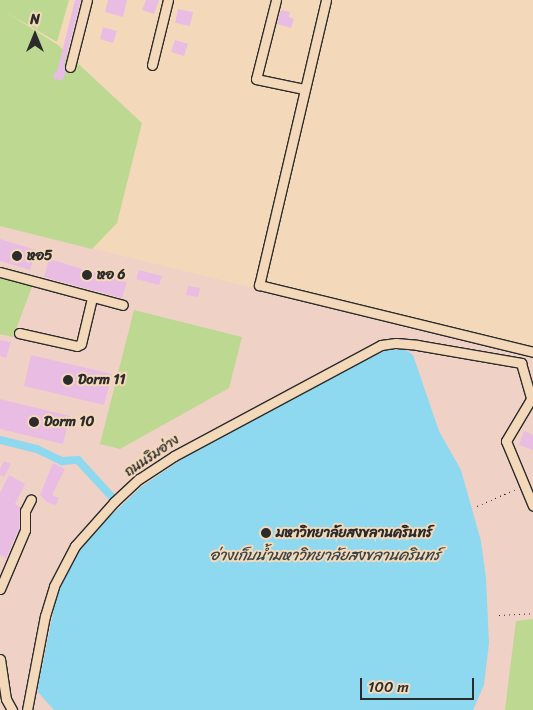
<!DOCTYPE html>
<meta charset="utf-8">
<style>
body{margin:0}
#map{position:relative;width:533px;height:710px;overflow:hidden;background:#f3d9ba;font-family:Sriracha,"Playpen Sans Thai",sans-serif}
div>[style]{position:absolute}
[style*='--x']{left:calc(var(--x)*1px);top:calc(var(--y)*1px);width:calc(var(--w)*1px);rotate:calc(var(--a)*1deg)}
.built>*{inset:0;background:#f0d1c6}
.green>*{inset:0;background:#bdd890}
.water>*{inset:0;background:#8ed9ef}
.canal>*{height:8px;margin:-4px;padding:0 4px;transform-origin:4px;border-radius:4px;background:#8ed9ef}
.building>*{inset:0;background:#e9bde3}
.path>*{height:1px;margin-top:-0.5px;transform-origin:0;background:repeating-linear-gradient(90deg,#2b2b2b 0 1px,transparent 0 5px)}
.roads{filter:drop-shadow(1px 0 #2b2b2b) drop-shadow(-1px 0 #2b2b2b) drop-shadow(0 1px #2b2b2b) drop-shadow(0 -1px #2b2b2b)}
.minor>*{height:9px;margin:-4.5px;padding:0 4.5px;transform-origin:4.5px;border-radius:4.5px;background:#f3d9ba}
.dots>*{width:14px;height:14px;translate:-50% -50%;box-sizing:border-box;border:2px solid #f3d9ba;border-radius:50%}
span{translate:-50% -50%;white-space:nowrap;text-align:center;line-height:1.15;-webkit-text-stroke:4px #f3d9ba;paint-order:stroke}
.poi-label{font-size:14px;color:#2b2b2b;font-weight:700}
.left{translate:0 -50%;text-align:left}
.street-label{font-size:14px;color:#2b2b2b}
.water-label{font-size:15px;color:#3a4548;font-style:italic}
.north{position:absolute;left:10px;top:10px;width:50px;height:50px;-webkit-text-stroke:4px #f3d9ba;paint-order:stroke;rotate:0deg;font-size:14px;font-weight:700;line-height:20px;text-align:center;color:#2b2b2b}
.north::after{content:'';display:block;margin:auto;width:18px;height:22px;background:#2b2b2b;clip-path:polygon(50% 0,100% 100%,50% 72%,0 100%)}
.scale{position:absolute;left:360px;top:678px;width:114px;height:22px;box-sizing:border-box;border:2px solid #2b2b2b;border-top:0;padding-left:6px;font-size:15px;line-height:18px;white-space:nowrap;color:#2b2b2b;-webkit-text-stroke:4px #f3d9ba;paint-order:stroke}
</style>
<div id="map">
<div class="built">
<div style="clip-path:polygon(0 226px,533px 356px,533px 710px,0 710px)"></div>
</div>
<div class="green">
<div style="clip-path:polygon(0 0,69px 0,57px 42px,4px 11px,58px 45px,142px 123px,117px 223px,92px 249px,0 226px)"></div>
<div style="clip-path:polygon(0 275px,33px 284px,13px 337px,0 334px)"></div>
<div style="clip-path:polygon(134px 310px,242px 337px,229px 388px,120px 449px,100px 444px)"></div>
<div style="clip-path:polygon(533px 619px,533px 710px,505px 710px,516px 621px)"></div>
</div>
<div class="water">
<div style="clip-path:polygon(387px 350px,406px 350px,413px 355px,439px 431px,461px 470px,481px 541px,486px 578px,489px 643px,484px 685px,473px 710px,54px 710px,37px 691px,57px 594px,77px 554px,102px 524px,141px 487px,191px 453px,342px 371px)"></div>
</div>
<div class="canal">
<div style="--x:0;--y:440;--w:38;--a:14"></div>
<div style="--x:37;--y:449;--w:28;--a:26"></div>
<div style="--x:62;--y:461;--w:16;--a:-4"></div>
<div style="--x:78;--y:460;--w:49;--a:47.5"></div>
</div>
<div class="building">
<div style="clip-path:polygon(75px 0,81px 0,64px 65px,66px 72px,62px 81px,53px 78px,55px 72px,57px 72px)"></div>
<div style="clip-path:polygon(108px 0,127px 0,123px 17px,105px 12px)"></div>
<div style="clip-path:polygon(146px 0,159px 0,154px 14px,142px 10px)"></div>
<div style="clip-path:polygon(178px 9px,193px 12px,190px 26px,175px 23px)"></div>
<div style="clip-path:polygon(281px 10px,290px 12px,289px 17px,294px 19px,291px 28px,277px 24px)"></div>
<div style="clip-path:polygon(103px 27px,117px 31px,113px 43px,100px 39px)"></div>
<div style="clip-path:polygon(175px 40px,188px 44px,184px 56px,171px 52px)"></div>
<div style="clip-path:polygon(0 239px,36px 250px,30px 270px,0 261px)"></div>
<div style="clip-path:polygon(49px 259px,127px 282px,122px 298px,44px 277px)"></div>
<div style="clip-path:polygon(139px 270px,162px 276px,159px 285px,136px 279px)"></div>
<div style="clip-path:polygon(188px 286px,200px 288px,198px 297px,186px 295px)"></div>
<div style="clip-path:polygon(0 340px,11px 342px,6px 358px,0 356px)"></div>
<div style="clip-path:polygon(31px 355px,112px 374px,104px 405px,24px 386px)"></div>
<div style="clip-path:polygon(0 399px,70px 416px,63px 444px,0 429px)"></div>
<div style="clip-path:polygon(524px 431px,533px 435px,533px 450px,519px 445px)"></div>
<div style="clip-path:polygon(4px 461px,11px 464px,4px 477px,0 475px,0 469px)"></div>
<div style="clip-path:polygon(53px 463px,65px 469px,52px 495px,59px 498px,56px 505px,48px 503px,40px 495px)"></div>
<div style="clip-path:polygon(9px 475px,25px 484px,15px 504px,20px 507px,19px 529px,6px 558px,0 555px,0 493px)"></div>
</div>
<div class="path">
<div style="--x:477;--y:506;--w:43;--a:-23.6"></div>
<div style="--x:499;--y:615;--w:34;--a:-3"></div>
</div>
<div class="roads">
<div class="minor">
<div style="--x:276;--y:0;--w:81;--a:104.2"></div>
<div style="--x:256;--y:79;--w:49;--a:11.8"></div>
<div style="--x:326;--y:0;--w:293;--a:103.2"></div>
<div style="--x:259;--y:285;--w:282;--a:13.7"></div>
<div style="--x:152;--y:65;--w:67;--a:-76.2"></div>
<div style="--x:70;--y:67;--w:69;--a:-75.8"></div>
<div style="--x:0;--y:272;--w:127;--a:15"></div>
<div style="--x:19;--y:333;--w:59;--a:12.6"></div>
<div style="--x:77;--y:346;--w:4;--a:-27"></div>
<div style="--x:81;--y:344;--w:47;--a:-76.6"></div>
<div style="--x:0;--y:589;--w:64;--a:-67"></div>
<div style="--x:25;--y:530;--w:19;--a:-90"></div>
<div style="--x:25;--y:511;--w:13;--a:-63"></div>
<div style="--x:0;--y:659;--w:40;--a:81.5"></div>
<div style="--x:6;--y:699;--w:13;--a:61"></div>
<div style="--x:27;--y:710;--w:96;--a:-79.2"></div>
<div style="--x:45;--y:616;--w:31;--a:-73"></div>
<div style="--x:54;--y:586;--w:45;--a:-62.3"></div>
<div style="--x:75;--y:546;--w:59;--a:-48.4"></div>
<div style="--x:114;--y:502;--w:34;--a:-43"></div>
<div style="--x:139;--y:479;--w:42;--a:-33.3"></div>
<div style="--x:174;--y:456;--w:235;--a:-28.2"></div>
<div style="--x:381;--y:345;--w:15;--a:-8"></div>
<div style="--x:396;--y:343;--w:21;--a:5"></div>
<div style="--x:417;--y:345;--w:106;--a:9.8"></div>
<div style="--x:521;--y:363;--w:37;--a:74"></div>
<div style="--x:531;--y:399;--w:49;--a:120.8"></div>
<div style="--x:506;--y:441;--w:70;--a:67.4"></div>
</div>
</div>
<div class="dots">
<div style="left:17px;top:256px;background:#2b2b2b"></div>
<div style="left:87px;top:275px;background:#2b2b2b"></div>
<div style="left:68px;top:380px;background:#2b2b2b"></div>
<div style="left:34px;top:422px;background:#2b2b2b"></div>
<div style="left:266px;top:533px;background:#2b2b2b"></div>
</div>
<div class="poi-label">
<span class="left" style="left:27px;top:256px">หอ5</span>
<span class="left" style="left:97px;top:275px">หอ 6</span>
<span class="left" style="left:78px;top:380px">Dorm 11</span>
<span class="left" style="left:44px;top:422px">Dorm 10</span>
<span class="left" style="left:276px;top:533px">มหาวิทยาลัยสงขลานครินทร์</span>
</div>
<div class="street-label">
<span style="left:152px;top:456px;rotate:-34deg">ถนนริมอ่าง</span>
</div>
<div class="water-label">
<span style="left:325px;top:556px">อ่างเก็บน้ำมหาวิทยาลัยสงขลานครินทร์</span>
</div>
<div class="north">N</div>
<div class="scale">100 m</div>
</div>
